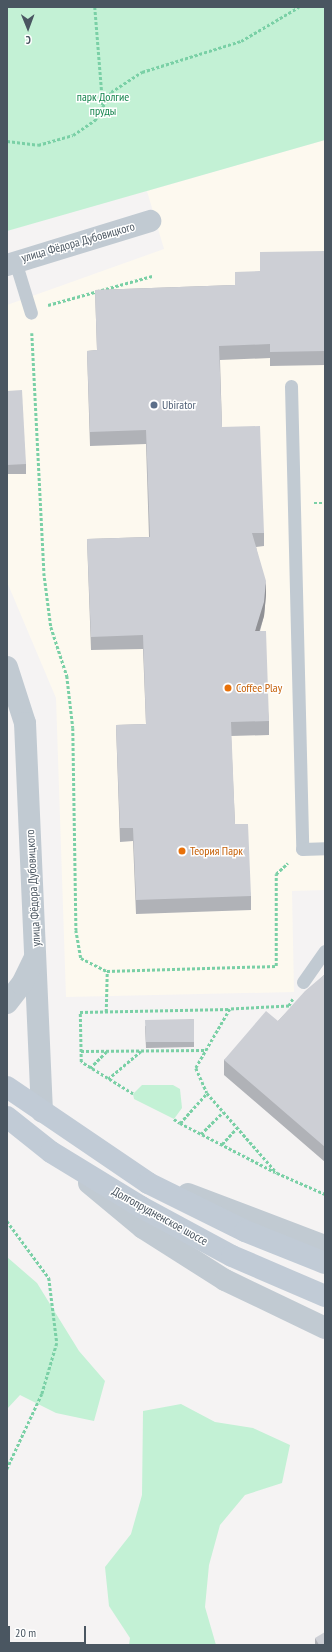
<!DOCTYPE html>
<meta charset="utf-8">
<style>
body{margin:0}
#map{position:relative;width:332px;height:1652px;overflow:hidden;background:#f5f3f3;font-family:"PT Sans Narrow",sans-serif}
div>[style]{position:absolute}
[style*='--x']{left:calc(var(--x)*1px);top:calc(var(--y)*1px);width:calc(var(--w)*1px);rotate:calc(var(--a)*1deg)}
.commercial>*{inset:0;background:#fdf9ef}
.green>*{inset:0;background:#c3f1d5}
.path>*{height:2.5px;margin-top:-1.25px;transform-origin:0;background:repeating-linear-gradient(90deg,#7ad0a6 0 3px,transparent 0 5px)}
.service>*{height:13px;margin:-6.5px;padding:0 6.5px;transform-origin:6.5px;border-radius:6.5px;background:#c1cad2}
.minor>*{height:22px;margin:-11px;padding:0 11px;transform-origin:11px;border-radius:11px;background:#c1cad2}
.tertiary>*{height:22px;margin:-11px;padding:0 11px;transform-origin:11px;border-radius:11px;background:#c1cad2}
.secondary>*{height:22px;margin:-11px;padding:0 11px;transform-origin:11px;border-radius:11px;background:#c1cbd6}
.wall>*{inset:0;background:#b0b2b7}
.shaded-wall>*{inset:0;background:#909195}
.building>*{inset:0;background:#cdcfd5}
.dots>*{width:11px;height:11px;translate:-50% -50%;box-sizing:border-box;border:2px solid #fff;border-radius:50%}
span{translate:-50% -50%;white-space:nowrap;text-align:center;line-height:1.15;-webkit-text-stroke:3px #fff;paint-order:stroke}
.park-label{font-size:12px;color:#17864f}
.street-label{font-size:12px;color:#4a5661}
.service-label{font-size:12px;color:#4e5e75}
.left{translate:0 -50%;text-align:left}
.food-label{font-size:12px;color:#c56008}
.frame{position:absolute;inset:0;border:8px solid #4a5661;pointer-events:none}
.north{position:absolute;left:8px;top:8px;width:40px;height:40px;-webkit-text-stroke:3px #fff;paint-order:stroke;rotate:179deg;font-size:11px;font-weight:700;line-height:16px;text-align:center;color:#4a5661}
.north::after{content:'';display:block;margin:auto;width:14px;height:18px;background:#4a5661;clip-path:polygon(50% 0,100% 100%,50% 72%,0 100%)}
.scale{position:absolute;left:8px;top:1626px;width:78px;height:18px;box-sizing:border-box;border:2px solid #4a5661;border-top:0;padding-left:5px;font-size:12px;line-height:14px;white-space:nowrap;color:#4a5661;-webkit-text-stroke:3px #fff;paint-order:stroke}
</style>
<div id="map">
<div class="commercial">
<div style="clip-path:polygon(325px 140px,325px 890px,292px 891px,294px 992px,66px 997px,56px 698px,7px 582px,7px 305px,164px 249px,147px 191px)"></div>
</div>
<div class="green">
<div style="clip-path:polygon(7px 7px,325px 7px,325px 140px,7px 231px)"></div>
<div style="clip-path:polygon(142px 1085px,173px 1085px,180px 1089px,182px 1108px,174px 1119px,134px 1099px,133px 1094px)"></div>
<div style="clip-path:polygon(7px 1257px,37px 1283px,79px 1351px,105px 1381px,94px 1421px,56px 1413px,20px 1395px,7px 1409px)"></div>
<div style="clip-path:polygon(181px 1404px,215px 1422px,253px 1428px,290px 1445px,282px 1483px,245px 1495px,220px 1525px,209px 1565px,205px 1607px,216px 1645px,129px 1645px,130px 1638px,109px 1606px,105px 1567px,131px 1534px,142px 1495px,143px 1411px)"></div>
</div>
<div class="path">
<div style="--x:95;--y:7;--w:99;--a:85.4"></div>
<div style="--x:7;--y:141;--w:31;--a:7"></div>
<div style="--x:38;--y:145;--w:36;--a:-16"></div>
<div style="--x:73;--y:135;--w:27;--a:-34"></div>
<div style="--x:95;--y:120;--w:32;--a:-60"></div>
<div style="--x:111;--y:92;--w:37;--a:-33"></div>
<div style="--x:142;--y:72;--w:104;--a:-17.4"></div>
<div style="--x:241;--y:41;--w:67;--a:-30.4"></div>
<div style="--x:48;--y:305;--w:108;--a:-15.6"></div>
<div style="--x:32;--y:333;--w:240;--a:87.1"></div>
<div style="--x:44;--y:573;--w:54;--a:82.6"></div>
<div style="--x:51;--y:627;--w:52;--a:71.9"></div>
<div style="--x:67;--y:676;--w:52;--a:83.4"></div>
<div style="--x:73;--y:728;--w:202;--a:89.1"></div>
<div style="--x:76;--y:930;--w:28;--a:80"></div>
<div style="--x:81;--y:958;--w:29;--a:27"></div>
<div style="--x:107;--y:971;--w:169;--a:-1.7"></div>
<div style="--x:276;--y:966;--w:92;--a:-90"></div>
<div style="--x:276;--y:874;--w:16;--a:-43"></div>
<div style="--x:314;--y:503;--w:11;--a:0"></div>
<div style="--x:293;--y:999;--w:8;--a:120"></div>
<div style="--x:289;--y:1006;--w:59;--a:177.1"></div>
<div style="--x:230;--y:1009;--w:68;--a:120"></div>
<div style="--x:196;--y:1068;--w:27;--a:66"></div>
<div style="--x:207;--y:1093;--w:106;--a:48.8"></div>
<div style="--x:277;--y:1173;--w:52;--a:23.6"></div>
<div style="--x:106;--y:1012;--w:41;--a:-88.6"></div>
<div style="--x:81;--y:1051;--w:125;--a:-0.5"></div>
<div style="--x:90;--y:1068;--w:24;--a:-45"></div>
<div style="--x:108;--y:1079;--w:43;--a:-40.3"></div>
<div style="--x:133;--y:1094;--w:61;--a:-148.4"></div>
<div style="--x:81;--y:1062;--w:50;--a:-91.1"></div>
<div style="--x:80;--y:1012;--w:150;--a:-1.1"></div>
<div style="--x:174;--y:1119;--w:7;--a:34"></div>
<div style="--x:180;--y:1123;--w:40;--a:-48"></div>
<div style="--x:180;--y:1123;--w:107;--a:27.3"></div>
<div style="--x:201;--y:1134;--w:31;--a:-45"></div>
<div style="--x:222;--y:1144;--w:22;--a:-47"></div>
<div style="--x:7;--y:1221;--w:71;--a:53.6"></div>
<div style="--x:49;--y:1278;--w:65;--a:83"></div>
<div style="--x:57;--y:1343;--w:53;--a:106.4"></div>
<div style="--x:42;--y:1394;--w:83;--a:115"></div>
</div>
<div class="service">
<div style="--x:15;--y:261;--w:54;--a:72.9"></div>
<div style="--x:291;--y:386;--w:463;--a:88.6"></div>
<div style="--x:302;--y:849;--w:23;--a:-2"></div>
<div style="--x:303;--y:982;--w:38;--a:-55"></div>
</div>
<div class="minor">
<div style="--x:7;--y:265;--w:150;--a:-17.1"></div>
<div style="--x:7;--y:667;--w:59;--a:72.2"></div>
<div style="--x:25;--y:723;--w:389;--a:87.5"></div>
<div style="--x:7;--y:1003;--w:24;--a:-52"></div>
<div style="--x:22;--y:984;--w:28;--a:-64"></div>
</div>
<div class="tertiary">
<div style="--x:89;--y:1183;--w:70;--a:39.8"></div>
<div style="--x:143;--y:1228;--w:97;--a:32.4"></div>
<div style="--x:225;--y:1280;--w:111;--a:25.6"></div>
<div style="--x:188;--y:1194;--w:147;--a:20.8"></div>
</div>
<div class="secondary">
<div style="--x:7;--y:1087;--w:171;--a:34.2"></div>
<div style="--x:148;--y:1183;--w:108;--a:26.3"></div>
<div style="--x:245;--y:1231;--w:86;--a:21.8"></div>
<div style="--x:7;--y:1117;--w:56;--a:38.5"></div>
<div style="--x:51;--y:1152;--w:105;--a:31.4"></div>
<div style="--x:141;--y:1207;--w:103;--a:28.3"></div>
<div style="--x:232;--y:1256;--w:101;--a:23.3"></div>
</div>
<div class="wall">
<div style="clip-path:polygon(325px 251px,325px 365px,270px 366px,270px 358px,220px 360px,222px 427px,264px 533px,264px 546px,256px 547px,266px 595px,264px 616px,260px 631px,269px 721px,269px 735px,231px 736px,235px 824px,251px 896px,251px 910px,136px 914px,133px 841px,120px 842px,116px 725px,146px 724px,143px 649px,91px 650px,87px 539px,149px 537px,146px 444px,90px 446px,87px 351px,97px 350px,95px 290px,235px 285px,260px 271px)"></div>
<div style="clip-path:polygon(7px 391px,26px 464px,26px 474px,7px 474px)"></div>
<div style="clip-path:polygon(325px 974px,325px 1162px,224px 1075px,224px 1060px,278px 1021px)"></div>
<div style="clip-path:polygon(194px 1019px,194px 1047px,146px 1048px,145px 1026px)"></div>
<div style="clip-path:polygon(315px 1638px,325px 1645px,315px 1645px)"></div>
</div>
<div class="shaded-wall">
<div style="clip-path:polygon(266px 581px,266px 595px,264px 616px,255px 645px,255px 631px)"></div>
</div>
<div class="building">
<div style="clip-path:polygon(325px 251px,325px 351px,270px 352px,270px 344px,219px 346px,222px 427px,260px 426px,264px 533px,252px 533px,266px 581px,264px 602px,255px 631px,266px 631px,269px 721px,231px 722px,235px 824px,248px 824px,251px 896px,136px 900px,133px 828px,120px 828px,116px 725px,146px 724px,143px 635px,91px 637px,87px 539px,150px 537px,146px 430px,90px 432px,87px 351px,97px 350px,95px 290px,235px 285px,235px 272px,260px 271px,260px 252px)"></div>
<div style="clip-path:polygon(22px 390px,26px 464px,7px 465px,7px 391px)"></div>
<div style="clip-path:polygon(325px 974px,325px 1147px,224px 1060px,266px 1011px,278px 1021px,305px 991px)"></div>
<div style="clip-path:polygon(194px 1019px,194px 1042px,146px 1042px,145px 1020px)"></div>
<div style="clip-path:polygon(325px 1632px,325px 1645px,319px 1645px,315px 1638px)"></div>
</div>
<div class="dots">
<div style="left:154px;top:405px;background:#5c6f8a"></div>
<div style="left:228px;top:688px;background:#e8710a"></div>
<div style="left:182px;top:851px;background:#e8710a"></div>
</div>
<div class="park-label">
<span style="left:103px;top:104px">парк Долгие<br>пруды</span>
</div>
<div class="street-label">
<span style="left:78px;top:242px;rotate:-16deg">улица Фёдора Дубовицкого</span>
<span style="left:33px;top:888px;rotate:-93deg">улица Фёдора Дубовицкого</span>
<span style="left:160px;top:1216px;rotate:29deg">Долгопрудненское шоссе</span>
</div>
<div class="service-label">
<span class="left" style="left:162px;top:405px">Ubirator</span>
</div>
<div class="food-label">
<span class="left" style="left:236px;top:688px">Coffee Play</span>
<span class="left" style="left:190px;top:851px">Теория Парк</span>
</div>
<div class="frame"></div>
<div class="north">С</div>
<div class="scale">20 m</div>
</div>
